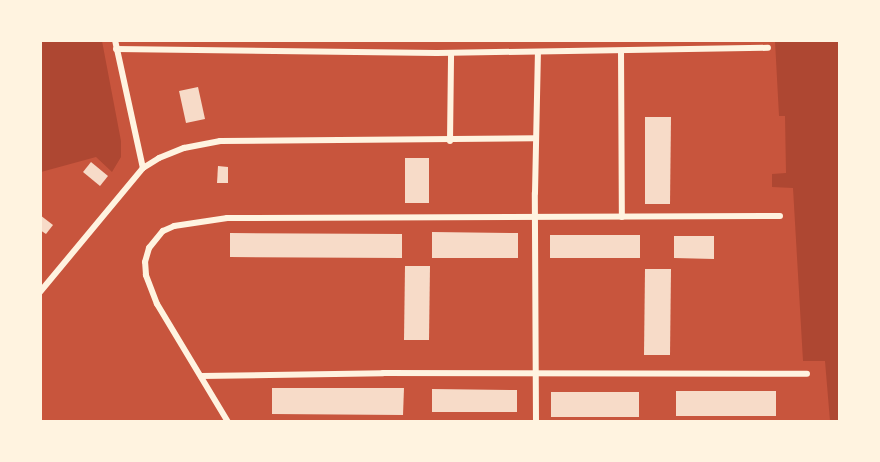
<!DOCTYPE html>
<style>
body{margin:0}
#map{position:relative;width:880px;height:462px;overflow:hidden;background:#c8553d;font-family:Spectral,serif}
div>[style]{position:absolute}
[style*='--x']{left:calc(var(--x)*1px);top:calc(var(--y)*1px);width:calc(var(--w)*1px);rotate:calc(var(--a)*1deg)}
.green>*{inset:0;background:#ae4732}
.building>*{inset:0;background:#f7dbc8}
.minor>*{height:6px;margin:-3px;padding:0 3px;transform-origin:3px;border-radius:3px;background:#fff3e0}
span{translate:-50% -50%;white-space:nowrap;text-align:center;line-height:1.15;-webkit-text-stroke:6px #fff3e0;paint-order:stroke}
.frame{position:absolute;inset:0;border:42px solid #fff3e0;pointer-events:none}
</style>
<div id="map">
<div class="green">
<div style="clip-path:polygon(41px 40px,102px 41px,121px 141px,121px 157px,112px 172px,96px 157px,41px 172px)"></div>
<div style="clip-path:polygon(775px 41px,839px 41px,839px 421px,830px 421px,825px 361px,803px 361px,793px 188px,772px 187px,772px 174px,786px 173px,785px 116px,779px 116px)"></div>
</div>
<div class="building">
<div style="clip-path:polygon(198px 87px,205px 119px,186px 123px,179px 91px)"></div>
<div style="clip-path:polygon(645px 117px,671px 117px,670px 204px,645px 204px)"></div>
<div style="clip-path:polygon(405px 158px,429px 158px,429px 203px,405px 203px)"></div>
<div style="clip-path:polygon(91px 162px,108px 176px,100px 186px,83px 172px)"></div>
<div style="clip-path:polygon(218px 166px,228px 167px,228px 183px,217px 183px)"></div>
<div style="clip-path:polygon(40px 215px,53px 225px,46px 234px,40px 230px)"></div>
<div style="clip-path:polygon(432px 232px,518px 233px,518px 258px,432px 258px)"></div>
<div style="clip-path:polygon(230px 233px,402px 234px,402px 258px,230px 257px)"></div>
<div style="clip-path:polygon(550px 235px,640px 235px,640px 258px,550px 258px)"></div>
<div style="clip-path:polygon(674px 236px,714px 236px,714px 259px,674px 258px)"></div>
<div style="clip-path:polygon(405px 266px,430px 266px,429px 340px,404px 340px)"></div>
<div style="clip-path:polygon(645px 269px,671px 269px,670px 355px,644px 355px)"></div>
<div style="clip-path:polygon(272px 388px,404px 388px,403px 415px,272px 414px)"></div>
<div style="clip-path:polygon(432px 389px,517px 390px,517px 412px,432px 412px)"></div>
<div style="clip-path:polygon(676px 391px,776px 391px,776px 416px,676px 416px)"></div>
<div style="clip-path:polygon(551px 392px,639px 392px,639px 417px,551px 417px)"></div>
</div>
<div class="minor">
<div style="--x:115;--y:40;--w:131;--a:77.7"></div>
<div style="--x:116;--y:49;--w:321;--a:0.7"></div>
<div style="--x:437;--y:53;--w:331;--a:-0.9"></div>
<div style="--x:621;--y:51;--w:166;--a:89.7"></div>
<div style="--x:450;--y:141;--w:88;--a:-89.3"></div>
<div style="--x:40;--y:292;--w:161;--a:-50.3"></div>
<div style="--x:143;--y:168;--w:19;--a:-32"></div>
<div style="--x:159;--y:158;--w:27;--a:-22"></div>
<div style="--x:184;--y:148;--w:37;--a:-11"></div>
<div style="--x:220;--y:141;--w:316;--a:-0.5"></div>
<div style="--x:201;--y:376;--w:182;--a:-0.9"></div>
<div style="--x:383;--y:373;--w:424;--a:0.1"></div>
<div style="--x:228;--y:422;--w:138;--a:-121"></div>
<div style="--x:157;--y:304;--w:31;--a:-111"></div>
<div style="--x:146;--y:275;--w:13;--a:-94"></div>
<div style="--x:145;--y:262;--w:15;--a:-74"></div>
<div style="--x:149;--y:248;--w:22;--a:-51"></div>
<div style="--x:163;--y:231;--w:12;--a:-24"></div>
<div style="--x:174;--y:226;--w:54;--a:-8.6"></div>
<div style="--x:227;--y:218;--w:553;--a:-0.21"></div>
<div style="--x:536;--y:422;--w:229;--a:-90.3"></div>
<div style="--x:535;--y:193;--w:140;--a:-88.8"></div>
</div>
<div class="frame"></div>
</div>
